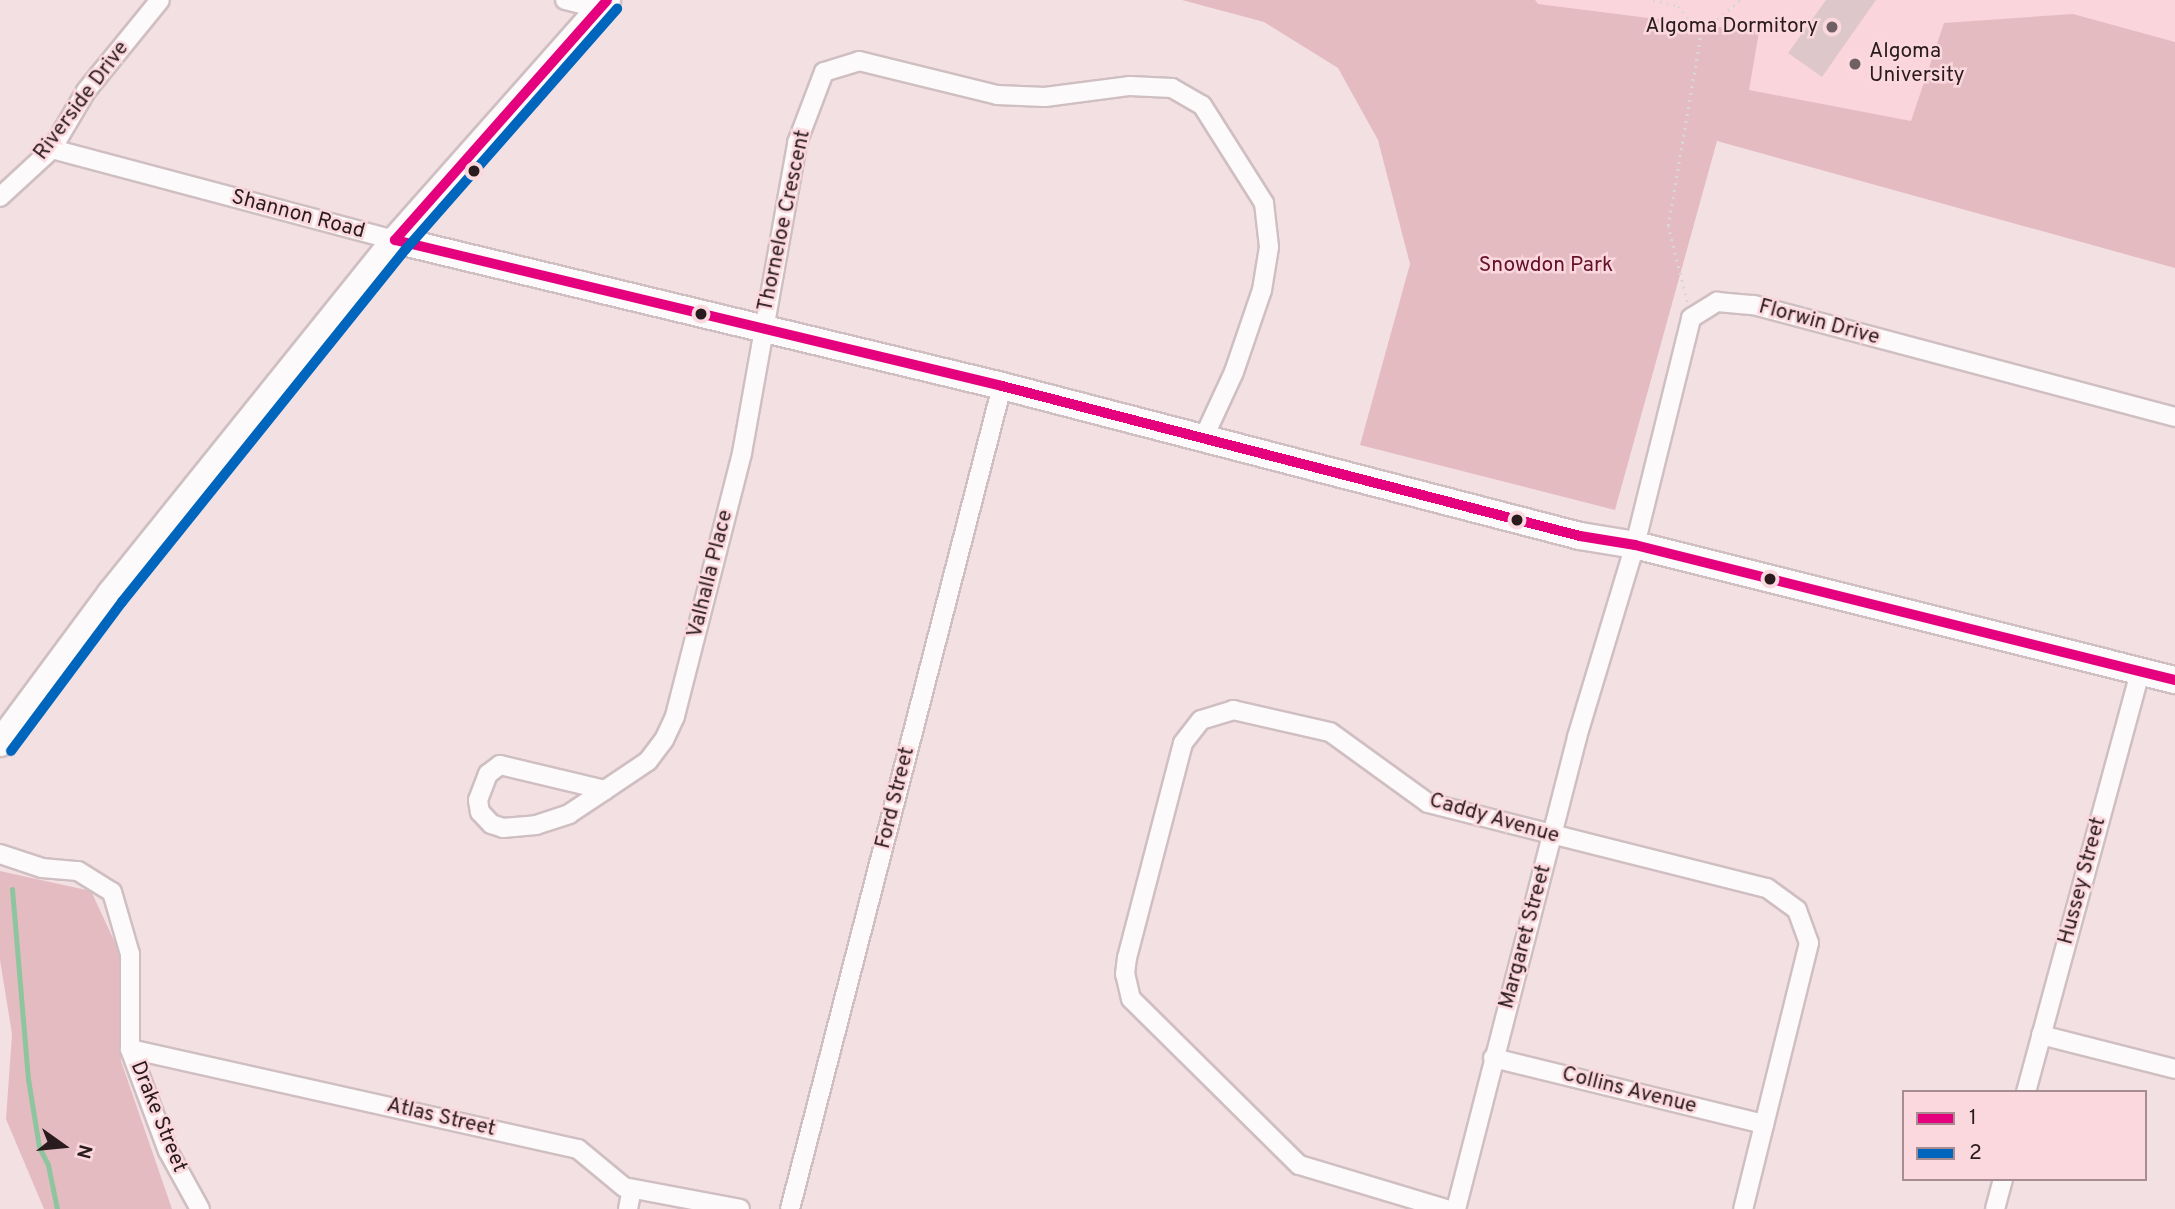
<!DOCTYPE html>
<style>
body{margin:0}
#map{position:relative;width:2175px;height:1209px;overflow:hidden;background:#f3e0e3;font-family:Overpass,sans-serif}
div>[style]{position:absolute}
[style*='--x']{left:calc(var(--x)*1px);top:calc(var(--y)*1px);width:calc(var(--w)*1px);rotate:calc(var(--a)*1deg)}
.built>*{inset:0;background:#fad5db}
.green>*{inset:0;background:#e5bbc2}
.stream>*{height:5px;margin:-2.5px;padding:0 2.5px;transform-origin:2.5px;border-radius:2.5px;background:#8ec59f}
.building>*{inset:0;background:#dec7ca}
.path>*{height:2.5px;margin-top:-1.25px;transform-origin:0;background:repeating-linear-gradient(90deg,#dbd6d6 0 2px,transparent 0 7px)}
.roads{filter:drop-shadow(2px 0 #cfbfc2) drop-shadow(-2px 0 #cfbfc2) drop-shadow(0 2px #cfbfc2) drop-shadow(0 -2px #cfbfc2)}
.street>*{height:18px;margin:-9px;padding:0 9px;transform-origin:9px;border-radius:9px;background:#fdfafb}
.secondary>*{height:26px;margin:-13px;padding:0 13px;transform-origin:13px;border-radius:13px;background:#fdfafb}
.bus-1>*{height:10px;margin:-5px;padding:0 5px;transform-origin:5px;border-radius:5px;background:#e5007d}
.bus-2>*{height:10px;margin:-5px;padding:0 5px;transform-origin:5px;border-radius:5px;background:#0065bd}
.dots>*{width:19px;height:19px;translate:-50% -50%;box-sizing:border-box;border:4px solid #fbd8dd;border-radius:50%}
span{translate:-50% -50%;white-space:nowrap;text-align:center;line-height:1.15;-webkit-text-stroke:5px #fbd8dd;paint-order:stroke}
.poi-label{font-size:21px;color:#2a1b1e}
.right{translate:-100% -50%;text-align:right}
.left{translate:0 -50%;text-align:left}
.street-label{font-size:21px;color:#2a1b1e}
.park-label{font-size:21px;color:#640f2b}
.legend{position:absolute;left:1902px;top:1090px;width:245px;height:91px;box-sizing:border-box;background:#fbd8dd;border:2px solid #a78c91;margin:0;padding:9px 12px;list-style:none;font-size:21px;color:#2a1b1e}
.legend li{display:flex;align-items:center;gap:14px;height:35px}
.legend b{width:35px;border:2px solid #a78c91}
.north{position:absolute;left:28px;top:1111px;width:70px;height:70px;-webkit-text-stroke:5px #fbd8dd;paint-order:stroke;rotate:105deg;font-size:19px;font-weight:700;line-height:28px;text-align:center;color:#2a1b1e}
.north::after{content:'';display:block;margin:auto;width:24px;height:32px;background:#2a1b1e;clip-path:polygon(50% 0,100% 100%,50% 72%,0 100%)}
</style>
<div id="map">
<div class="built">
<div style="clip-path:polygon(1279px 0,2175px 0,2175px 234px)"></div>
</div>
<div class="green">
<div style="clip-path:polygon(1182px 0,1535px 0,1538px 4px,1759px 32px,1749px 90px,1911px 121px,1944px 23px,2073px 14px,2175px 42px,2175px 268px,1717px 141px,1615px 510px,1360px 445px,1410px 264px,1378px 140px,1338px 68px,1264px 22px)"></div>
<div style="clip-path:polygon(0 871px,91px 891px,119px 951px,121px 1061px,172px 1209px,44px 1209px,6px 1119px,12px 1034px,0 960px)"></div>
</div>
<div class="stream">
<div style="--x:12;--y:889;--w:191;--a:85.2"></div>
<div style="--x:28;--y:1079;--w:69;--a:80.8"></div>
<div style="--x:39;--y:1147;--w:20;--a:63"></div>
<div style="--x:48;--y:1165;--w:45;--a:78.4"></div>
</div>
<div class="building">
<div style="clip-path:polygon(1826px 0,1876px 0,1822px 77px,1788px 53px)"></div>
</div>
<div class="path">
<div style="--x:1653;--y:0;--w:26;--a:13"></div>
<div style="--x:1678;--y:6;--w:35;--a:50"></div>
<div style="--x:1687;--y:302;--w:78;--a:-104"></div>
<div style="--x:1668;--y:226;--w:196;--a:-80.3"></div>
<div style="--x:1701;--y:33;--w:51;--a:-40.2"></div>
</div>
<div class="roads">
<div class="street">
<div style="--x:565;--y:0;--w:36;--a:14"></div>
<div style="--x:52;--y:149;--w:355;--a:14.9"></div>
<div style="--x:0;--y:197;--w:71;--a:-42.7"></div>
<div style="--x:52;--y:149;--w:67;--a:-59.6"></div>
<div style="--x:86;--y:91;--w:117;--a:-50.9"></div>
<div style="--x:605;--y:790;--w:108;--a:-166.6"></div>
<div style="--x:500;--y:765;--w:15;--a:143"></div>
<div style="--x:488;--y:774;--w:28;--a:111"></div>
<div style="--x:478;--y:800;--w:12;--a:81"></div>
<div style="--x:480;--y:812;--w:16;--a:47"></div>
<div style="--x:491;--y:824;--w:13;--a:18"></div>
<div style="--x:503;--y:828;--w:33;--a:-5"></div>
<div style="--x:536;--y:825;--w:35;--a:-18"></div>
<div style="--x:569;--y:814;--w:43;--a:-33.7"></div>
<div style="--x:605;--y:790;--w:52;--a:-34"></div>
<div style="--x:648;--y:761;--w:26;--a:-53"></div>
<div style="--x:664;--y:740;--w:26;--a:-65"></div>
<div style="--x:675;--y:716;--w:271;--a:-75.7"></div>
<div style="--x:742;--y:453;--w:315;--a:-79.9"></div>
<div style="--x:797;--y:143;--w:76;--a:-69.2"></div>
<div style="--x:824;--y:72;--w:37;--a:-17"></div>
<div style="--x:859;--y:61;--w:142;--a:13.8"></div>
<div style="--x:997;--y:95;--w:48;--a:2.4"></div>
<div style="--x:1045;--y:97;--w:86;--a:-7.4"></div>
<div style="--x:1130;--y:86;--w:42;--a:2.7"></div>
<div style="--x:1172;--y:88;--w:34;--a:30"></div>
<div style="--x:1202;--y:105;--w:116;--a:57.7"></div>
<div style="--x:1264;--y:203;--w:44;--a:83.5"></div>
<div style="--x:1269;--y:247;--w:44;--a:99.2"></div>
<div style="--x:1262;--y:290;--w:87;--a:108.9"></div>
<div style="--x:1234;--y:372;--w:72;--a:114.8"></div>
<div style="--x:0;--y:854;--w:44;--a:18.4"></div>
<div style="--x:42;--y:868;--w:36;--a:5"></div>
<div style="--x:78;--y:871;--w:40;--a:32"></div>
<div style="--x:112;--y:892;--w:65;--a:73.8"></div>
<div style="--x:130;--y:954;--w:95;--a:90"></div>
<div style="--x:130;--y:1049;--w:109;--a:69.6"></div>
<div style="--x:168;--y:1151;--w:66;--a:61.1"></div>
<div style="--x:2041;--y:1035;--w:138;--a:14.2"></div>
<div style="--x:130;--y:1049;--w:459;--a:12.6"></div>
<div style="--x:578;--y:1149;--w:60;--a:39.6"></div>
<div style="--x:624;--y:1187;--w:118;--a:10.7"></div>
<div style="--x:1493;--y:1058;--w:279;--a:13.7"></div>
<div style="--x:2026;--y:1092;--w:437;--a:-74.8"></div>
<div style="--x:628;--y:1209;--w:20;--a:-79"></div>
<div style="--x:790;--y:1209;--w:850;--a:-75.55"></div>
<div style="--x:1446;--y:1209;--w:153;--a:-163.3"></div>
<div style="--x:1299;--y:1165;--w:236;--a:-135.3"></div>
<div style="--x:1131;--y:999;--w:26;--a:-103"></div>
<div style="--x:1125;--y:974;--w:16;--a:-83"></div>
<div style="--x:1127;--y:958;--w:222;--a:-75.4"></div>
<div style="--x:1183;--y:743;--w:29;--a:-52"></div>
<div style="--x:1201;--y:720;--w:34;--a:-17"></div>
<div style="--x:1233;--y:710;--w:99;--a:12.8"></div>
<div style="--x:1330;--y:732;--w:121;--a:35.9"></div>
<div style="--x:1428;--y:803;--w:349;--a:14.1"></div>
<div style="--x:1767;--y:888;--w:37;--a:36"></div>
<div style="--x:1797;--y:910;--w:35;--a:70"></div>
<div style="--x:1809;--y:943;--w:274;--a:103.9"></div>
<div style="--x:1456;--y:1209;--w:487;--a:-75.6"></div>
<div style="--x:1577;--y:737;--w:201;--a:-73.2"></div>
<div style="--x:1635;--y:545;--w:234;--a:-76.1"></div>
<div style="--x:1691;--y:318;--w:31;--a:-32"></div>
<div style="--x:1717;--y:302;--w:37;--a:5"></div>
<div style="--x:1754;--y:305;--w:436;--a:14.9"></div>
<div style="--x:1995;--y:1209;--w:31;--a:-75"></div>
</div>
<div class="secondary">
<div style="--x:395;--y:240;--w:624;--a:13.52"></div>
<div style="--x:1002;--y:386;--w:597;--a:14.55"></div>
<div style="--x:1580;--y:536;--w:56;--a:9.3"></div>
<div style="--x:1635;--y:545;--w:557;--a:14.04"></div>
<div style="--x:0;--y:743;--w:187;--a:-53.5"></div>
<div style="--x:111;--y:593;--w:453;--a:-51.2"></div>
<div style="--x:395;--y:240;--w:320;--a:-48.5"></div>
</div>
</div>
<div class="bus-1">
<div style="--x:395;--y:240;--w:624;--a:13.52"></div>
<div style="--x:1002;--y:386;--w:597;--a:14.55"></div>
<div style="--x:1580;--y:536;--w:56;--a:9.3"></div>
<div style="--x:1635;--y:545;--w:557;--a:14.04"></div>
<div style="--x:395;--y:240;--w:320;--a:-48.5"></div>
</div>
<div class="bus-2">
<div style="--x:11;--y:751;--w:186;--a:-53.3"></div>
<div style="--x:122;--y:602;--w:453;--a:-51.2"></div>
<div style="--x:406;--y:249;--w:320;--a:-48.7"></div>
</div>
<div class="dots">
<div style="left:1832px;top:27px;background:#706063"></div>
<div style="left:1855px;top:64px;background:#706063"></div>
<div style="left:474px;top:171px;background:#2a1b1e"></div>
<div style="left:701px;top:314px;background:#2a1b1e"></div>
<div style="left:1517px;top:520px;background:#2a1b1e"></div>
<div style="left:1770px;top:579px;background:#2a1b1e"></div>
</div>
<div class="poi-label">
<span class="right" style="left:1818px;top:27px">Algoma Dormitory</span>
<span class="left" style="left:1869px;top:64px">Algoma<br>University</span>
</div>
<div class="street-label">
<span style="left:82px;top:101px;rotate:-53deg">Riverside Drive</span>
<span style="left:298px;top:215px;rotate:15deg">Shannon Road</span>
<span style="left:785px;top:221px;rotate:-78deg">Thorneloe Crescent</span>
<span style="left:1819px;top:323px;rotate:15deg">Florwin Drive</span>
<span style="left:711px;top:574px;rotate:-76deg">Valhalla Place</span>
<span style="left:896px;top:798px;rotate:-76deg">Ford Street</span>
<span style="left:1494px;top:819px;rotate:16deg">Caddy Avenue</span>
<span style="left:2083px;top:881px;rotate:-75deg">Hussey Street</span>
<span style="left:1526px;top:937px;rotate:-75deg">Margaret Street</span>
<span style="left:1629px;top:1091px;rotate:14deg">Collins Avenue</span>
<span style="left:158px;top:1117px;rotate:68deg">Drake Street</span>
<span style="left:441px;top:1118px;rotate:13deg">Atlas Street</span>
</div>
<div class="park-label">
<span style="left:1546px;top:266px">Snowdon Park</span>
</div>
<ul class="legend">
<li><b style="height:9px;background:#e5007d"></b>1</li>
<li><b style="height:9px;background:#0065bd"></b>2</li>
</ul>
<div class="north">N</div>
</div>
